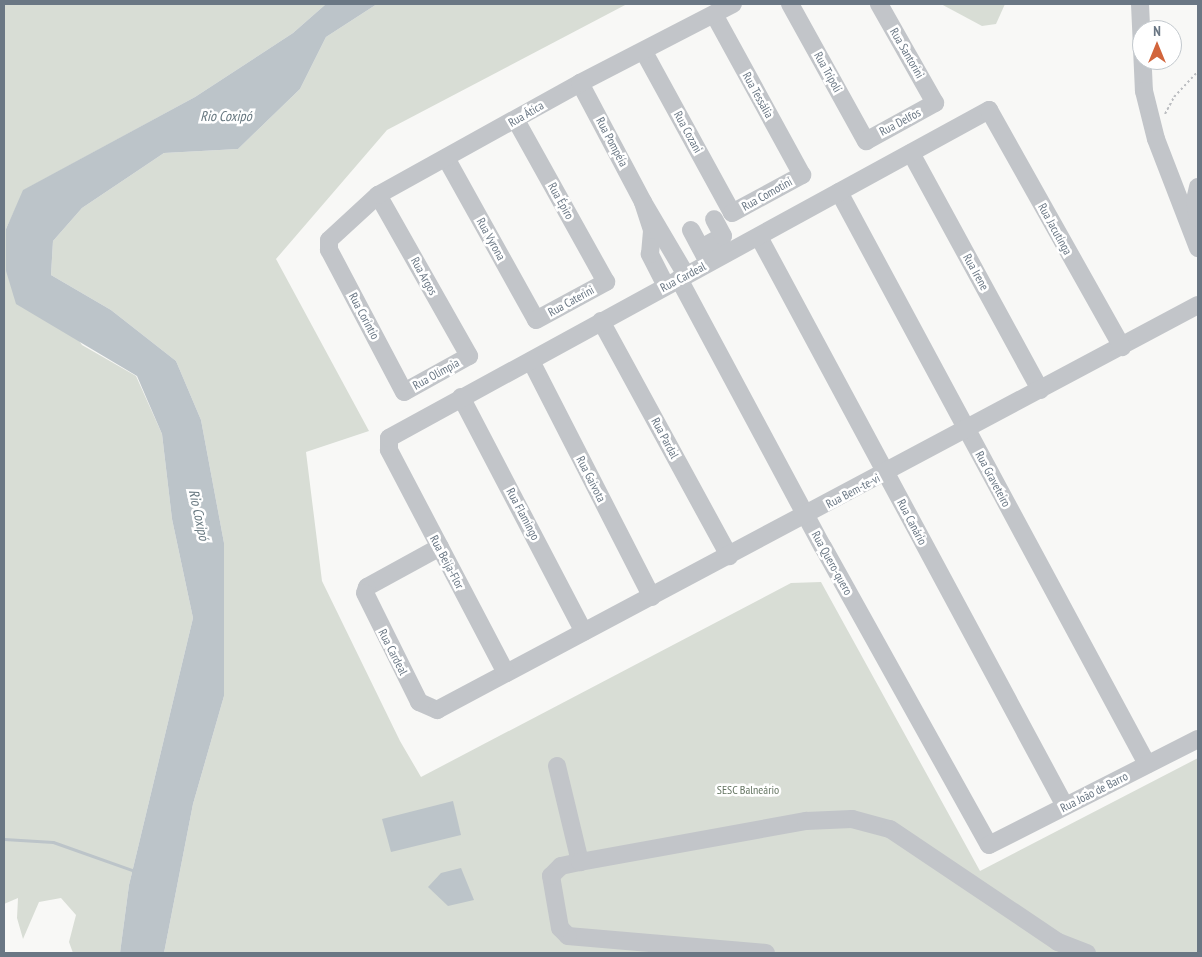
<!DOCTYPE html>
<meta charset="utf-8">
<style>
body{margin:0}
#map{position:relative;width:1202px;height:957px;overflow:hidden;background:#f8f8f6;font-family:"PT Sans Narrow",sans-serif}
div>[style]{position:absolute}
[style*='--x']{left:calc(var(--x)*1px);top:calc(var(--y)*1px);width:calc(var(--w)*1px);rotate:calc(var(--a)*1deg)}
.green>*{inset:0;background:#d8ddd5}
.water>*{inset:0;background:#bcc4c9}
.stream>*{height:3px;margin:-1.5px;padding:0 1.5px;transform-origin:1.5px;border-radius:1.5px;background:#bcc4c9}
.path>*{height:2px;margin-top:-1px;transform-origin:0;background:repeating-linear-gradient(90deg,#bcbec1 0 2.5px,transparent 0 5px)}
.minor>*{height:18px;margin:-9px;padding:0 9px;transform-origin:9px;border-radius:9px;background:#c2c5c9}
span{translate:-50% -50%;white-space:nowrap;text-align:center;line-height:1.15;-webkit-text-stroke:5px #fff;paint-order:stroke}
.street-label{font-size:12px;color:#6a7784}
.park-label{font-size:12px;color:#677764}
.water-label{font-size:14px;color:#66777f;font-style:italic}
.frame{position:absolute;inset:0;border:5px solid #6a7784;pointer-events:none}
.north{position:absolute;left:1132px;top:20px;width:50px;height:50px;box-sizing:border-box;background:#fff;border:1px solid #c3c9ce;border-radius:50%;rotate:0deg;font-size:14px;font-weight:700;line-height:20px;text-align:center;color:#6a7784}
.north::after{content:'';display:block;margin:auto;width:18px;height:22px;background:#d2653c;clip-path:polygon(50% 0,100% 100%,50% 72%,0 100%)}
</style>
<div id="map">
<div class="green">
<div style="clip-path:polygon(4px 4px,326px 4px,293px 33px,195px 97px,24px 190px,6px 229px,82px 345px,136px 376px,162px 434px,172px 519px,193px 618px,129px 885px,120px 953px,73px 953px,69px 942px,76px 915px,61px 898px,39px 902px,23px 939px,17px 918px,18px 898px,4px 904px)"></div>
<div style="clip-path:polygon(377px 4px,627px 4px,387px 130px,276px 259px,369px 431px,306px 452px,322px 581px,400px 741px,421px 777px,791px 583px,821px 582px,980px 871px,1198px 758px,1198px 953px,164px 953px,193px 804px,224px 696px,224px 543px,201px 420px,176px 361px,111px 310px,51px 275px,53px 241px,82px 208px,164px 153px,238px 149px,300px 89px,326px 37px)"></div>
<div style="clip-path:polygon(941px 4px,1005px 4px,996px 24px,982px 26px)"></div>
</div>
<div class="water">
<div style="clip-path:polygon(326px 4px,377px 4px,326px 37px,300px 89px,238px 149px,164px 153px,82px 208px,53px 241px,51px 275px,111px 310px,176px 361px,201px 420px,224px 543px,224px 696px,193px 804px,164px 953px,120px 953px,129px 885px,193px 618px,172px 519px,162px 434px,137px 376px,16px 304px,6px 271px,6px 229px,23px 190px,195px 97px,293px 33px)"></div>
<div style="clip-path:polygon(453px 801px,461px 835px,391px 852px,382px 819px)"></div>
<div style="clip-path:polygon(461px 868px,474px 900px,448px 906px,428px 887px,441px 873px)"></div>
</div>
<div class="stream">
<div style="--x:4;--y:839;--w:49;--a:3.5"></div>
<div style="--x:53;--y:842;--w:87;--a:19.5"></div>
</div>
<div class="path">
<div style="--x:1165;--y:114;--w:19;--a:-62"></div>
<div style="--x:1174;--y:97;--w:35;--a:-47"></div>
</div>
<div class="minor">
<div style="--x:790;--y:4;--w:157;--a:61"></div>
<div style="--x:866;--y:141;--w:79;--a:-28.8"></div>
<div style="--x:935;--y:103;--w:114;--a:-119.5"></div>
<div style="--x:1140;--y:4;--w:87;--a:87.4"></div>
<div style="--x:1144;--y:91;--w:49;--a:76"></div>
<div style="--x:1156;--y:139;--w:117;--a:68.9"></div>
<div style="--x:644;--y:52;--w:183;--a:61.3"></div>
<div style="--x:732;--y:213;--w:80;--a:-28.5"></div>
<div style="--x:802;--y:175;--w:183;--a:-118.7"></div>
<div style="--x:580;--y:83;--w:135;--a:62.1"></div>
<div style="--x:911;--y:153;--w:270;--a:61.4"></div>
<div style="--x:446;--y:158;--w:185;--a:60.9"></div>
<div style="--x:536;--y:320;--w:80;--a:-28.5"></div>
<div style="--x:606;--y:282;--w:185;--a:-119.1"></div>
<div style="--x:1198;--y:187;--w:13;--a:103"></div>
<div style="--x:1195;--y:200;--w:18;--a:81"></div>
<div style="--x:839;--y:192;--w:650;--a:61.7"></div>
<div style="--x:378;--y:195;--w:185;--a:60.5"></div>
<div style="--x:469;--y:356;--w:74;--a:151"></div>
<div style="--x:404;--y:392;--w:161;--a:-117.8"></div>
<div style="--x:329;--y:250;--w:10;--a:-90"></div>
<div style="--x:329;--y:240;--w:67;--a:-42.6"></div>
<div style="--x:378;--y:195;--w:231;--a:-29"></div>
<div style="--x:580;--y:83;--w:172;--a:-27.3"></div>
<div style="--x:691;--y:230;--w:32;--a:62"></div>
<div style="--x:759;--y:237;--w:646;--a:61.73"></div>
<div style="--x:701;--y:248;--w:25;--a:-29"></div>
<div style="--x:723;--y:236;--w:19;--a:-118"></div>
<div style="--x:679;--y:279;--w:304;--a:61.8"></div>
<div style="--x:823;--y:547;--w:341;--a:60.9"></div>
<div style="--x:989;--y:845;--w:234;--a:-26.9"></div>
<div style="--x:666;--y:286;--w:36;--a:-117"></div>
<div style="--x:650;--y:254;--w:24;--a:-85"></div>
<div style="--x:652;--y:230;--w:29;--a:-108"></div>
<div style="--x:643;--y:202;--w:85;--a:59.5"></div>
<div style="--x:601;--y:321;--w:268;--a:61.4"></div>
<div style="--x:531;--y:361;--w:265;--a:62.9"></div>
<div style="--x:461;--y:397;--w:265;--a:62.4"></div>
<div style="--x:440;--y:547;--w:83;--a:151.3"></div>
<div style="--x:367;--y:587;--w:6;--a:108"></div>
<div style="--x:365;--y:593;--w:122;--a:63.6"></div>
<div style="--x:419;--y:702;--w:20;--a:24"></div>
<div style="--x:437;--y:710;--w:862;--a:-28.02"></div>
<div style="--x:506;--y:673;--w:252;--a:-117.7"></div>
<div style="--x:389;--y:450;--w:12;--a:-90"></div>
<div style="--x:389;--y:438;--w:684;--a:-28.66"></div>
<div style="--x:989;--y:110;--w:272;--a:60.7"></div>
<div style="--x:557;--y:766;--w:99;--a:76.5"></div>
<div style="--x:766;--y:953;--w:199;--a:-175.1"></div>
<div style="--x:568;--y:936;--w:11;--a:-135"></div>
<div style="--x:560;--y:928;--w:53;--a:-99.8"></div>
<div style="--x:551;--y:876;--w:14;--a:-45"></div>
<div style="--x:561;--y:866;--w:19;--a:-12"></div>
<div style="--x:580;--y:862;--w:230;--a:-10.3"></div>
<div style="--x:806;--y:821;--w:46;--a:-2.5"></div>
<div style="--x:852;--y:819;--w:39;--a:15"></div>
<div style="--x:890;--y:829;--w:202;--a:33.9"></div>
<div style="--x:1058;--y:942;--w:31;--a:21"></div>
</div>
<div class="street-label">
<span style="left:907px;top:53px;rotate:60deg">Rua Santorini</span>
<span style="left:828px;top:72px;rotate:61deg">Rua Trípoli</span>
<span style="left:758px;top:95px;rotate:61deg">Rua Tessália</span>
<span style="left:526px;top:114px;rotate:-30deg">Rua Ática</span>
<span style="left:900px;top:122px;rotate:-28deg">Rua Delfos</span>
<span style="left:688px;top:132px;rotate:61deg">Rua Cozani</span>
<span style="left:612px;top:142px;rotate:62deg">Rua Pompéia</span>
<span style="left:767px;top:194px;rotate:-29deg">Rua Comotini</span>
<span style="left:561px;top:201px;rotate:61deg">Rua Épiro</span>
<span style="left:1055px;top:229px;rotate:61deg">Rua Jacutinga</span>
<span style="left:491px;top:239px;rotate:61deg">Rua Vyrona</span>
<span style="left:976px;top:272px;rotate:61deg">Rua Irene</span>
<span style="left:424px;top:276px;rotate:61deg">Rua Argos</span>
<span style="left:683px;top:277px;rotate:-28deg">Rua Cardeal</span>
<span style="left:571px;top:301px;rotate:-29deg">Rua Caterini</span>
<span style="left:364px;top:316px;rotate:62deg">Rua Corintio</span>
<span style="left:436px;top:374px;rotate:-29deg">Rua Olimpia</span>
<span style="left:665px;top:438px;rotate:62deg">Rua Pardal</span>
<span style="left:591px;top:479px;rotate:63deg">Rua Gaivota</span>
<span style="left:993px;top:479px;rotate:62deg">Rua Graveteiro</span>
<span style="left:853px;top:491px;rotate:-28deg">Rua Bem-te-vi</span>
<span style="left:523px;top:514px;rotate:62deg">Rua Flamingo</span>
<span style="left:912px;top:522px;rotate:62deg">Rua Canário</span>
<span style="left:447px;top:562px;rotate:62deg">Rua Beija-Flor</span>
<span style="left:832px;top:563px;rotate:61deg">Rua Quero-quero</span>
<span style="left:393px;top:652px;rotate:63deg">Rua Cardeal</span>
<span style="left:1094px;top:792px;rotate:-27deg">Rua João de Barro</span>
</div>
<div class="park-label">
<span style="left:748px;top:790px">SESC Balneário</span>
</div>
<div class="water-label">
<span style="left:226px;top:116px">Rio Coxipó</span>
<span style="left:199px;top:515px;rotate:78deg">Rio Coxipó</span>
</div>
<div class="frame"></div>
<div class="north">N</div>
</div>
